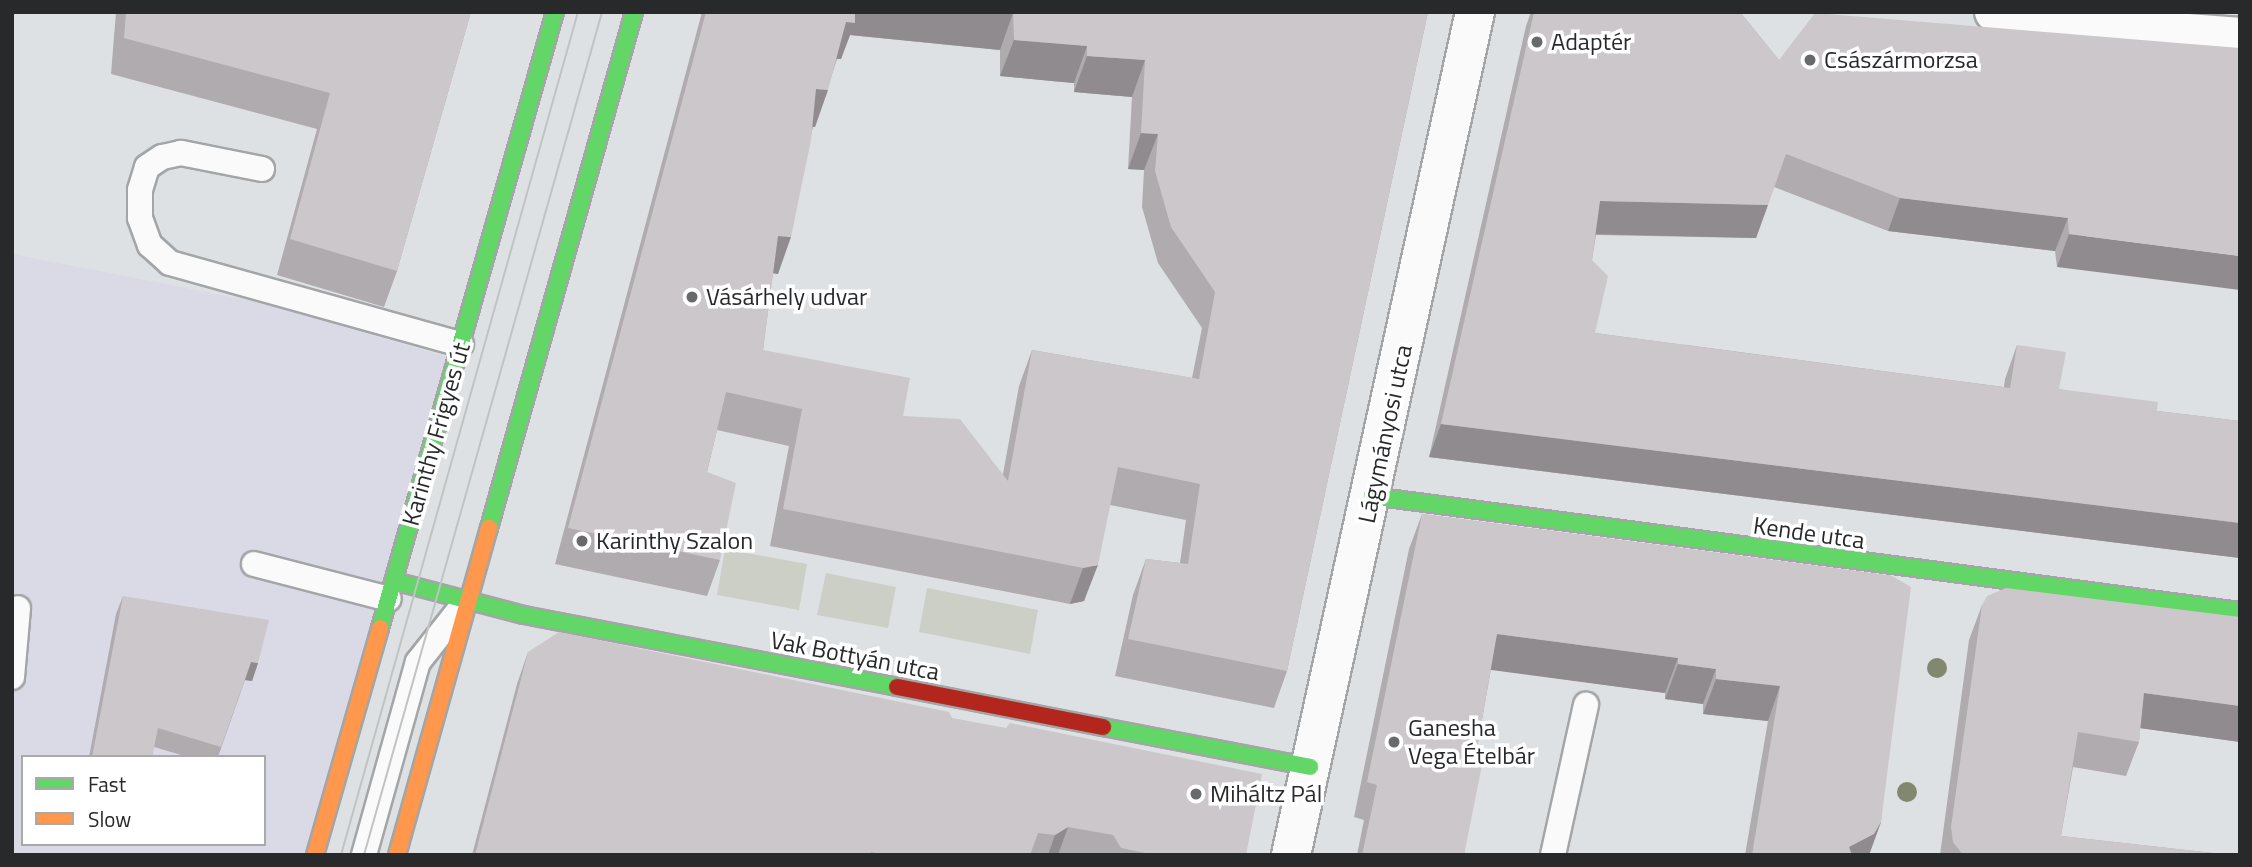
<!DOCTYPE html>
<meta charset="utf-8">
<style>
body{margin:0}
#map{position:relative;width:2252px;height:867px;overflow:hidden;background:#dee1e3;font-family:"Titillium Web",sans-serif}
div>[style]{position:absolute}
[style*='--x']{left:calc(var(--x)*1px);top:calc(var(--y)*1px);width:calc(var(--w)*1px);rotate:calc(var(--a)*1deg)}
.commercial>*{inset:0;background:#dad9e6}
.green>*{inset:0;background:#cbcfc5}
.roads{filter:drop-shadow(2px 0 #a3a5a6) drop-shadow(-2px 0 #a3a5a6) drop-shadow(0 2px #a3a5a6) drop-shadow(0 -2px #a3a5a6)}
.lane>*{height:24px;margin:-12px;padding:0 12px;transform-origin:12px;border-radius:12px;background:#fafafb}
.street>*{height:38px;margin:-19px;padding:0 19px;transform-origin:19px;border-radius:19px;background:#fafafb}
.fast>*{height:16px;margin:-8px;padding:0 8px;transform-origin:8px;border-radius:8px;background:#63d668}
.slow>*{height:16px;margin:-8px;padding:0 8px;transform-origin:8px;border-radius:8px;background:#ff974d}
.jam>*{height:16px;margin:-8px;padding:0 8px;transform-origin:8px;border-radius:8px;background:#b3261e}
.tram>*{height:2px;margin:-1px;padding:0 1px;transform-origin:1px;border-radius:1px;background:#c1c2c2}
.trees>*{width:20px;height:20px;margin:-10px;border-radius:50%;background:#82886f}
.wall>*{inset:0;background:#afabaf}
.shaded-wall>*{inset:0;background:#8f8b8e}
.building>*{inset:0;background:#ccc7cb}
.dots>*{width:19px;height:19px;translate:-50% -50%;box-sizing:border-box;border:4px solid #fff;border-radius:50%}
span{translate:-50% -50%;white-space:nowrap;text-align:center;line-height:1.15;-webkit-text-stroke:7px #fff;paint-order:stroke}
.poi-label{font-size:24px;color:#28292b}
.left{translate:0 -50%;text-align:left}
.street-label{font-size:24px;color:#28292b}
.frame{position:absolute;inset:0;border:14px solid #28292b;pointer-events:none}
.legend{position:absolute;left:21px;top:755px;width:245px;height:91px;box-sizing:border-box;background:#fff;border:2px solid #a9a9aa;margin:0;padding:9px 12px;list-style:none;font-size:21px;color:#28292b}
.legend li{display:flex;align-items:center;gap:14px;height:35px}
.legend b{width:35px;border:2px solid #a9a9aa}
</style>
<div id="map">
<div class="commercial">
<div style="clip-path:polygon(evenodd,12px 254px,268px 304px,467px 363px,324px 855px,12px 855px,12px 254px,23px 757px,264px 757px,264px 844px,23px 844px,23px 757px)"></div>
</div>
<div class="green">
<div style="clip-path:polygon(725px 549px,807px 564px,799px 610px,717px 595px)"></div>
<div style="clip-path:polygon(826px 573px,896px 587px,888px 628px,817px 615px)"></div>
<div style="clip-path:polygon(927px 588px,1038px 610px,1030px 654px,919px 632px)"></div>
</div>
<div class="roads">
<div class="lane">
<div style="--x:262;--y:169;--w:83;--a:-168.8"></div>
<div style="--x:181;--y:153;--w:19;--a:168"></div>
<div style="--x:162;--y:157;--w:18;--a:146"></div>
<div style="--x:147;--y:167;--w:24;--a:107"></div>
<div style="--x:140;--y:190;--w:28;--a:90"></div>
<div style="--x:140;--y:218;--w:29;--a:70"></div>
<div style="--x:150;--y:245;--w:27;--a:42"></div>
<div style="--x:170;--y:263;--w:302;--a:15.6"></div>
<div style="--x:254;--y:564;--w:139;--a:14.5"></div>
<div style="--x:12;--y:677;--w:69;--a:-85"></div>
<div style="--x:364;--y:855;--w:200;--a:-74.4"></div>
<div style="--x:418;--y:662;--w:66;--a:-51.7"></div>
<div style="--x:1553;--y:855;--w:154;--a:-77.6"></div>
</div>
<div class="street">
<div style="--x:1994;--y:12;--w:36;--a:14"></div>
<div style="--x:2029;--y:21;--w:212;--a:4.3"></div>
<div style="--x:1291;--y:855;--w:863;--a:-77.69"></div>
</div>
<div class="fast">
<div style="--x:1372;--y:496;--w:876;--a:7.55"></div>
<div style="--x:489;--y:528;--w:536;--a:-74.3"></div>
<div style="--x:394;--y:581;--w:134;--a:14.7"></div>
<div style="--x:524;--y:615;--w:380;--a:10.9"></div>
<div style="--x:380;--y:628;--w:640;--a:-74.14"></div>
<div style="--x:1103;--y:727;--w:211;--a:10.9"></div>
</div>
<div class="slow">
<div style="--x:315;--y:855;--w:236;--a:-74"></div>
<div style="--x:397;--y:855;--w:340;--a:-74.3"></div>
</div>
<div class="jam">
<div style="--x:897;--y:687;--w:210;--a:11"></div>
</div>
</div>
<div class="tram">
<div style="--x:341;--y:855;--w:876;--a:-74.3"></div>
<div style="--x:364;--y:855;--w:876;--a:-74.23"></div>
</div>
<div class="trees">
<div style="left:1937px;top:668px"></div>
<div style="left:1907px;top:792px"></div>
</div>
<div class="wall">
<div style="clip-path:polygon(116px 12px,471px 12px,397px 271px,384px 307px,277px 275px,317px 129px,111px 74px)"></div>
<div style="clip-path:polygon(evenodd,702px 12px,1428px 12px,1287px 671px,1274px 708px,1115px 676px,1133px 595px,1146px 559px,1180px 563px,1186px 520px,1110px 505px,1084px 601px,1070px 604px,770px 546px,789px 446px,717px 430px,707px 472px,720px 560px,707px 596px,555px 564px,702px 12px,850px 35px,1000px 50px,1000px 76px,1074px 83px,1074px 92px,1132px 97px,1128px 169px,1144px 170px,1142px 207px,1158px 263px,1202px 328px,1192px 378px,1032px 350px,1019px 386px,1003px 474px,903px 416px,763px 350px,773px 273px,778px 274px,813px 127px,815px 127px,837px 59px,841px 59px,850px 35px)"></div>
<div style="clip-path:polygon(1531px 12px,1740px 12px,1779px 60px,2240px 48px,2057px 267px,2055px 251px,1888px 231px,1774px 187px,1756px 238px,1596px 235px,1592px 260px,1595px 333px,2004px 387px,2005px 379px,2017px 345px,2059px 389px,2157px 411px,2240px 421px,2240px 558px,1429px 457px,1526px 26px)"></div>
<div style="clip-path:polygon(1422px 514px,1892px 576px,1881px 822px,1869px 855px,1745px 855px,1768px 721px,1703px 714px,1703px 704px,1665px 699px,1665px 693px,1491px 669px,1474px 765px,1464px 855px,1357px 855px,1364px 820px,1354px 817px,1409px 549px)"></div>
<div style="clip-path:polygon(123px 596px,258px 663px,252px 681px,245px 680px,218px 757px,188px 757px,154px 747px,152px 757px,89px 757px,116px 614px)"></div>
<div style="clip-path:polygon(1982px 605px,2240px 617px,2240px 742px,2140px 728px,2139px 742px,2126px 776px,2073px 767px,2061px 836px,2231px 855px,1940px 855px,1969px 640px)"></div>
<div style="clip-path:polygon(528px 652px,952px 718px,1246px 855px,472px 855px,517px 684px)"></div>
</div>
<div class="shaded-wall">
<div style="clip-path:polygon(851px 12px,1003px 12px,1013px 13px,1000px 50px,850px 35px,841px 59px,833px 59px,846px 22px)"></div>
<div style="clip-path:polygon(1014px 40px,1087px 46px,1074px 83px,1000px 76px)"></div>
<div style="clip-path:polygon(1087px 56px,1145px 60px,1132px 97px,1074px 92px)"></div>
<div style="clip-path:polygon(816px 89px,828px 90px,815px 127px,803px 125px)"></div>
<div style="clip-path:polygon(1141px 133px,1158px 134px,1144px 170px,1128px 169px)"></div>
<div style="clip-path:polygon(1900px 198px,2068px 218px,2055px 251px,1888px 231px)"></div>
<div style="clip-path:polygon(1600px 201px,1768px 205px,1756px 238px,1588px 234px)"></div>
<div style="clip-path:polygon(2069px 234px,2240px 256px,2240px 290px,2057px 267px)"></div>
<div style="clip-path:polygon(778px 236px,791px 237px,778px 274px,765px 272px)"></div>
<div style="clip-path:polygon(1441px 424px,2240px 523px,2240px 558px,1429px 457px)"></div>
<div style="clip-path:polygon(1098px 565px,1084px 601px,1070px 604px,1083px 568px)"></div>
<div style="clip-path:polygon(1497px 634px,1678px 658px,1665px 693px,1484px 669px)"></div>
<div style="clip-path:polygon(251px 662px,258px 663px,252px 681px,245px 680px)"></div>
<div style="clip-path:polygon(1678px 664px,1716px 669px,1703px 704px,1665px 699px)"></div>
<div style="clip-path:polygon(1716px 679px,1780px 686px,1768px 721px,1703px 714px)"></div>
<div style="clip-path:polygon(2144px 693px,2240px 706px,2240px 742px,2132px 727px)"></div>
<div style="clip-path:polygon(1881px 822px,1869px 855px,1846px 855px,1849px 847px)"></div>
<div style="clip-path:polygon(1068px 827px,1058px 855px,1048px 855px,1055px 835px)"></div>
</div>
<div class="building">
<div style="clip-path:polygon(126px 12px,471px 12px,397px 271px,290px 239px,330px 93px,124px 38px)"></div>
<div style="clip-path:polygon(706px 12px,855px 12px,855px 23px,846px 22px,828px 90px,816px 89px,811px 140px,791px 237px,778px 236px,763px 350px,910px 378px,903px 416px,960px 419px,1008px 481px,1032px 350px,1199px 379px,1215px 292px,1171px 227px,1155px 171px,1158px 134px,1141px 133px,1145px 60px,1087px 56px,1087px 46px,1014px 40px,1013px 13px,1003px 12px,1428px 12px,1287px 671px,1128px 639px,1146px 559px,1188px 564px,1200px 484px,1118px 467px,1098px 565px,1083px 568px,783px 509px,802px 409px,726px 392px,707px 472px,736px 483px,720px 560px,568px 528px)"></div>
<div style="clip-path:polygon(1534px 12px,1740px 12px,1779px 60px,1815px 13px,2240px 48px,2240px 256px,2069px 234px,2068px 218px,1900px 198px,1786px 154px,1768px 205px,1600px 201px,1592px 260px,1608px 276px,1595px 333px,2010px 388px,2017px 345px,2066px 352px,2059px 389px,2158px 402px,2157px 411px,2240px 421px,2240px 523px,1441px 424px)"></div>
<div style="clip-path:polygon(1422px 514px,1892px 576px,1911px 587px,1881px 822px,1874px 834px,1849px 847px,1852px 855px,1752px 855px,1780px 686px,1716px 679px,1716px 669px,1678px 664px,1678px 658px,1497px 634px,1474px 765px,1482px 765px,1464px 855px,1362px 855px,1377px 785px,1367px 782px)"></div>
<div style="clip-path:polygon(2006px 588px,2240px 617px,2240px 706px,2144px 693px,2139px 742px,2078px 732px,2061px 836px,2231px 855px,1963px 855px,1953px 842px,1951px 827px,1982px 605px,1987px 596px)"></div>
<div style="clip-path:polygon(123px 596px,269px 620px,258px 663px,251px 662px,221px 747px,158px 728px,152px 757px,92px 757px)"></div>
<div style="clip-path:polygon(559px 632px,949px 712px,952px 718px,1006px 728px,1010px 723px,1262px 774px,1246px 855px,1155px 855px,1121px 848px,1113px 835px,1068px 827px,1055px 835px,1038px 833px,1030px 855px,884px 855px,871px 852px,871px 855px,475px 855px,528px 652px)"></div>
</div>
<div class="dots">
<div style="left:1537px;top:42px;background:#68696b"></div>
<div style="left:1810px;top:60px;background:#68696b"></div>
<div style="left:692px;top:297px;background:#68696b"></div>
<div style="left:582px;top:541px;background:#68696b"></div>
<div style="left:1394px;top:742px;background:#68696b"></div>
<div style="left:1196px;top:794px;background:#68696b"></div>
</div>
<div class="poi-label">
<span class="left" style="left:1551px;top:42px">Adaptér</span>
<span class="left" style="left:1824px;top:60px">Császármorzsa</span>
<span class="left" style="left:706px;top:297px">Vásárhely udvar</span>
<span class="left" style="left:596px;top:541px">Karinthy Szalon</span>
<span class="left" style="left:1408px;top:742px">Ganesha<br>Vega Ételbár</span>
<span class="left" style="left:1210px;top:794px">Miháltz Pál</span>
</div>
<div class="street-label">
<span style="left:436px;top:434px;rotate:-74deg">Karinthy Frigyes út</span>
<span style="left:1385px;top:434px;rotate:-78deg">Lágymányosi utca</span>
<span style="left:1809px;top:533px;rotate:8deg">Kende utca</span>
<span style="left:855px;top:656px;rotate:11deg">Vak Bottyán utca</span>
</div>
<div class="frame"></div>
<ul class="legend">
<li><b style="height:9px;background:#63d668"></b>Fast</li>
<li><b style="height:9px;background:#ff974d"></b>Slow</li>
</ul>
</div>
